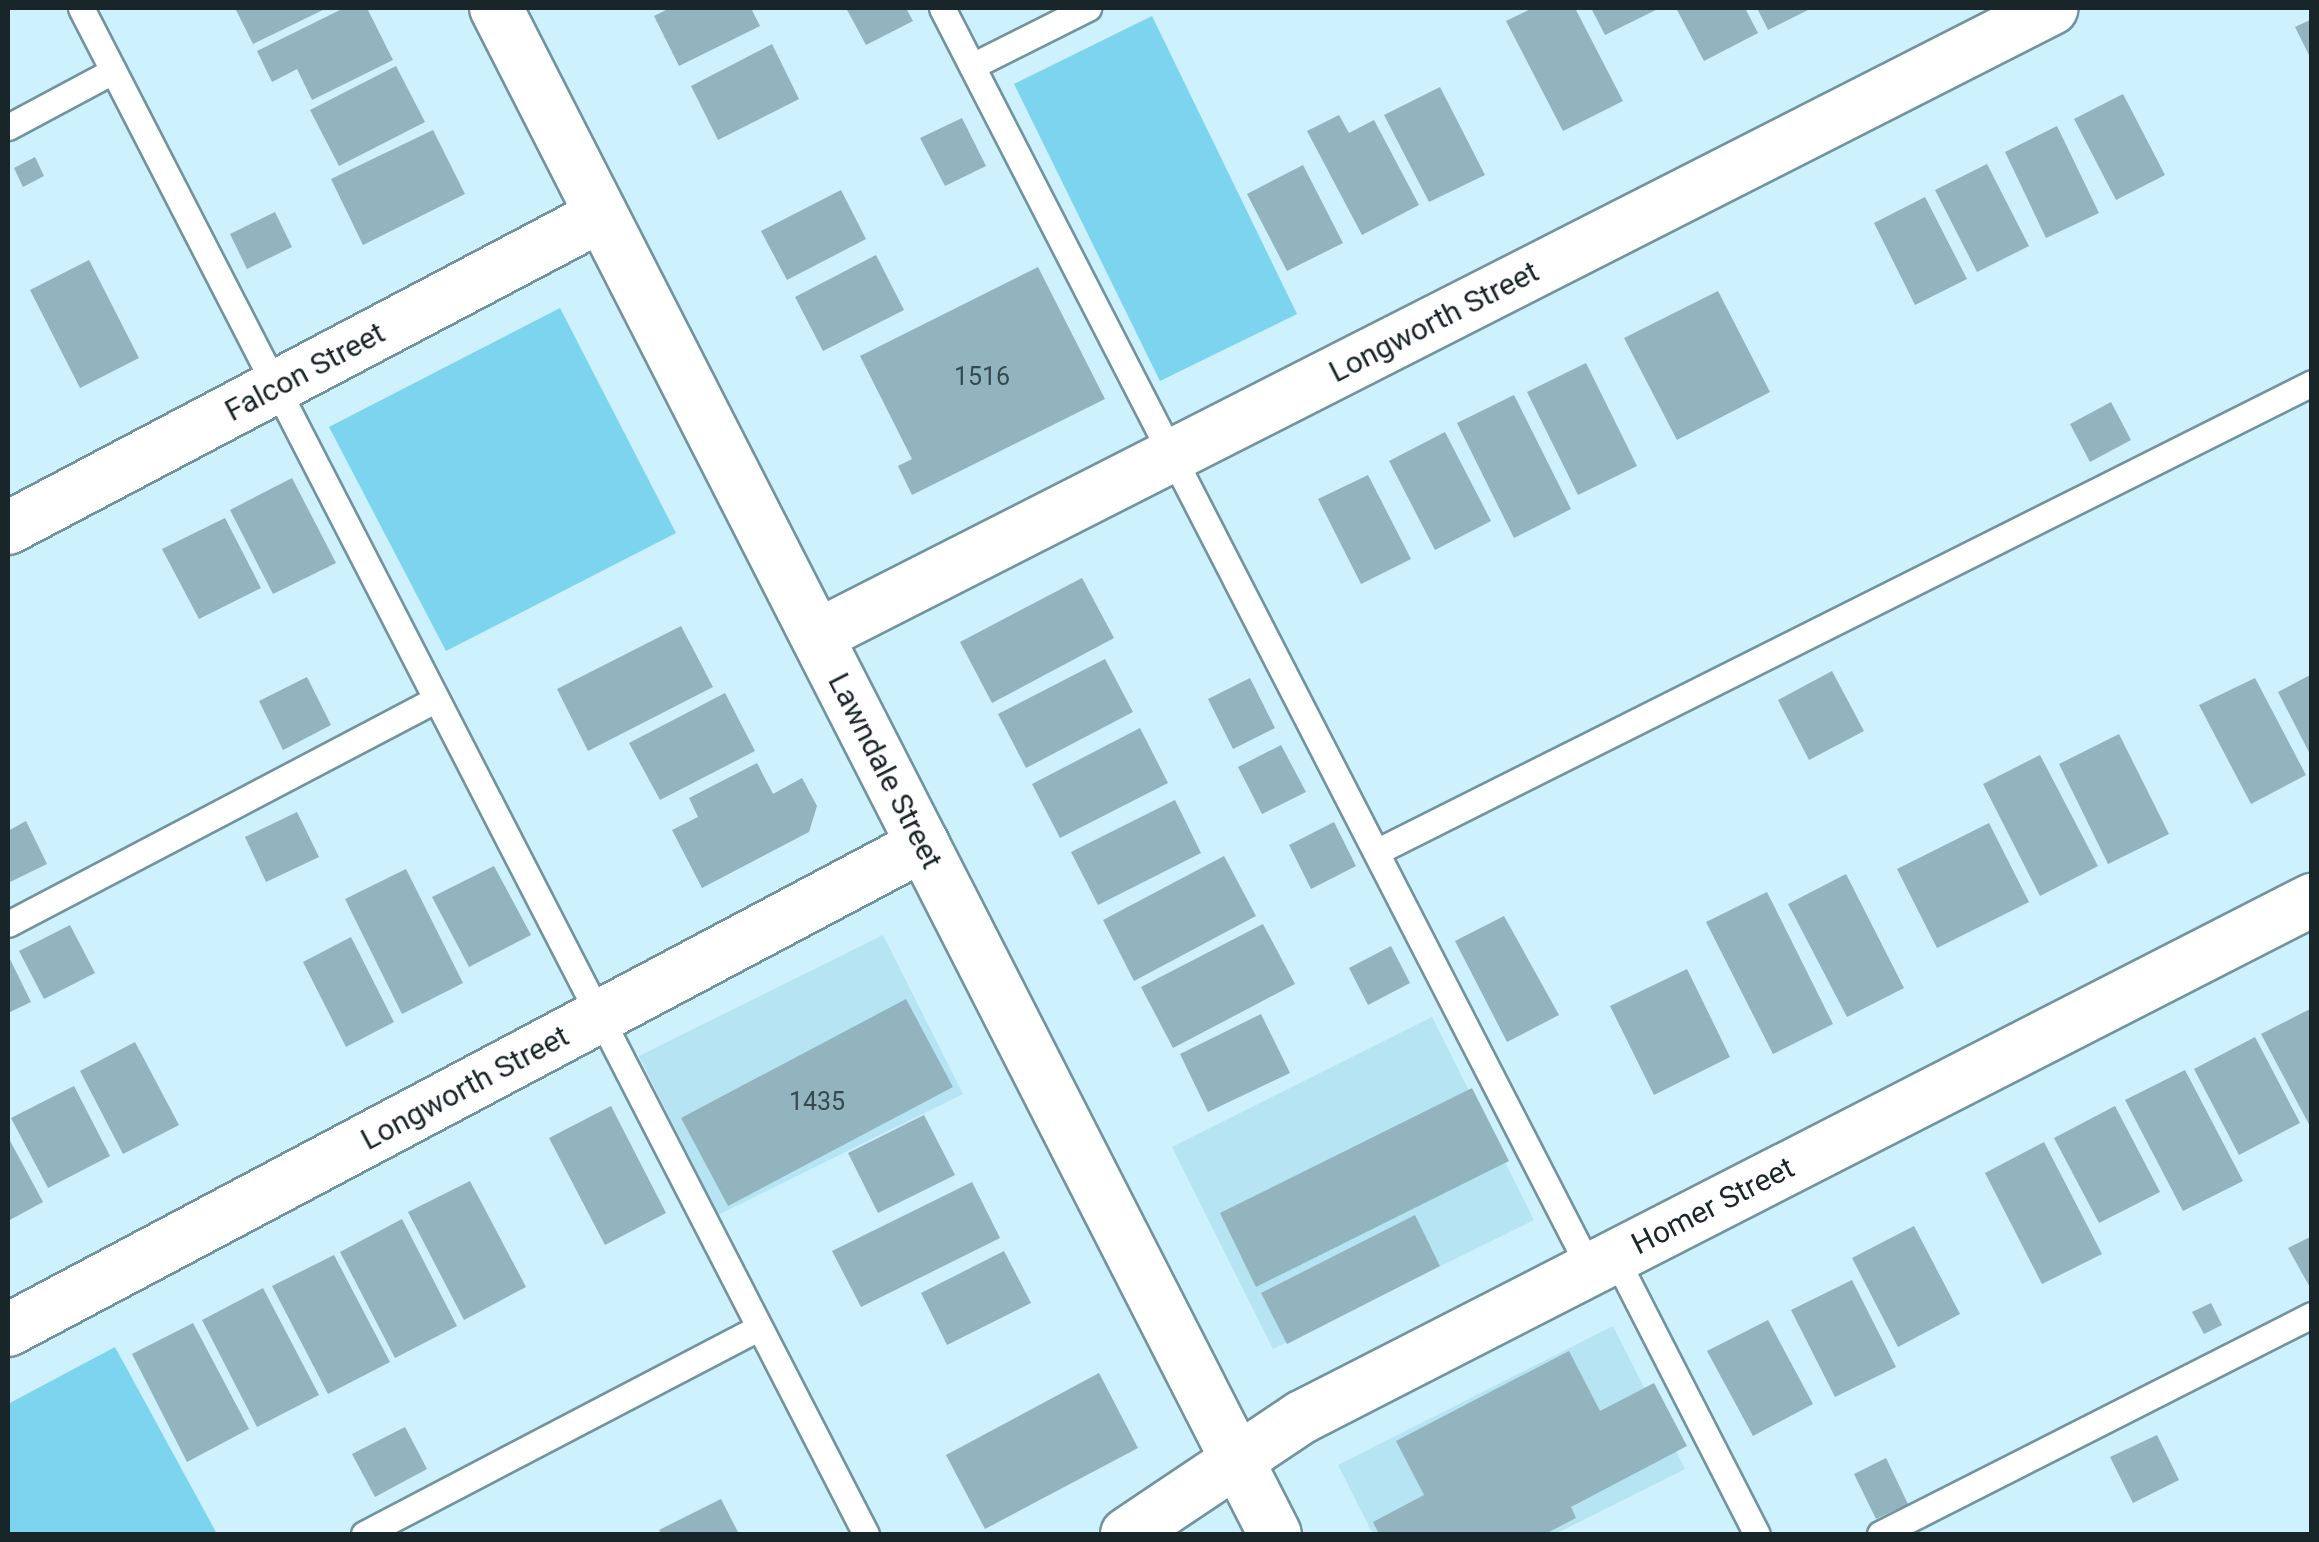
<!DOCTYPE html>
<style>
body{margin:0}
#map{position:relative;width:2319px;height:1542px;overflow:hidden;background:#cdf1fd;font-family:Roboto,sans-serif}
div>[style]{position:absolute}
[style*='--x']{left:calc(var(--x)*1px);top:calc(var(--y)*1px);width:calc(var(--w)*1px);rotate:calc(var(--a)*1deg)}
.built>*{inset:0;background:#b7e4f2}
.green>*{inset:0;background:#7cd4ee}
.building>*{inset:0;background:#92b4bf}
.roads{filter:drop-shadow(2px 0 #72949e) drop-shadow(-2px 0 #72949e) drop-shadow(0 2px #72949e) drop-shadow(0 -2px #72949e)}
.service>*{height:25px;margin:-12.5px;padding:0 12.5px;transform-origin:12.5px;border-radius:12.5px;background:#fff}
.minor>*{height:52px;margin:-26px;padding:0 26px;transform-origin:26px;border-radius:26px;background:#fff}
span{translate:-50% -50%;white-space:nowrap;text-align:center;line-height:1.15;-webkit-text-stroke:8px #fff;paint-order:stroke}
.number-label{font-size:25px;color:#36494e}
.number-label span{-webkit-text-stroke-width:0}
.street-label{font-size:30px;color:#182529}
.frame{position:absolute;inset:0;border:10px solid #182529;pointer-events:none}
</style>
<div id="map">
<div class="built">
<div style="clip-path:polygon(883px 935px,963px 1094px,718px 1215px,639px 1056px)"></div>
<div style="clip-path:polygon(1432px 1017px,1534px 1220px,1273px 1349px,1172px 1147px)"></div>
<div style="clip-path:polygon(1613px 1326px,1685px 1469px,1555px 1534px,1373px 1534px,1338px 1465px)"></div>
</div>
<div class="green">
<div style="clip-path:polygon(1152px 16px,1297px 314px,1160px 381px,1014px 84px)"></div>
<div style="clip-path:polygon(560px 308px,676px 533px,446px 651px,329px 427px)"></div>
<div style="clip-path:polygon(115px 1347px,217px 1534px,8px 1534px,8px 1404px)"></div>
</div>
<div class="building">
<div style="clip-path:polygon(235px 8px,327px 8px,253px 44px)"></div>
<div style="clip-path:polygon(344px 8px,367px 8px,393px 60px,312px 100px,297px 69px,272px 82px,257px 51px)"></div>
<div style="clip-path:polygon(670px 8px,751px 8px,760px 26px,679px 66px,654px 16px)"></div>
<div style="clip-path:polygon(846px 8px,906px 8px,913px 21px,866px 45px)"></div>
<div style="clip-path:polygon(1533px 8px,1575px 8px,1623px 101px,1563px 131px,1506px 21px)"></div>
<div style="clip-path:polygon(1591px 8px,1660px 8px,1605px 35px)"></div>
<div style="clip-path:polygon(1676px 8px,1745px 8px,1758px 33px,1704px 61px)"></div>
<div style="clip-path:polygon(1757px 8px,1812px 8px,1768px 30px)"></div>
<div style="clip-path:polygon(2312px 19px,2312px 61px,2295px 27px)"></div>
<div style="clip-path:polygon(772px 44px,799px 99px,718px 140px,691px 86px)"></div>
<div style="clip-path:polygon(396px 66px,425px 122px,339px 166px,310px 110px)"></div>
<div style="clip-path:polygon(1440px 87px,1485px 175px,1429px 202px,1384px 115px)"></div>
<div style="clip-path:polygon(2123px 94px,2165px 175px,2116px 200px,2074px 119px)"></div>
<div style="clip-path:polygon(1339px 115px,1349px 133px,1374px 120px,1419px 205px,1362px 235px,1307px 131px)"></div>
<div style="clip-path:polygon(962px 118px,986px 166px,945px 186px,920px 138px)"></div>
<div style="clip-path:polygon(2057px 126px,2099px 213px,2046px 238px,2005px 152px)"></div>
<div style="clip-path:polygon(433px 130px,465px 194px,363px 245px,331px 179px)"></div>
<div style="clip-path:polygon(35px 157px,44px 176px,23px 187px,14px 168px)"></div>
<div style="clip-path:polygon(1987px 164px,2029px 246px,1977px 272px,1935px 190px)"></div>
<div style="clip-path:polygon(1303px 165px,1343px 243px,1287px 271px,1247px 194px)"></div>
<div style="clip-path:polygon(841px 190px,866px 239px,787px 280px,761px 231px)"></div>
<div style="clip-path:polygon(1925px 197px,1967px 279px,1915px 305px,1874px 223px)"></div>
<div style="clip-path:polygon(275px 212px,292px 247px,247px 269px,230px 234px)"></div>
<div style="clip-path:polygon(876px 255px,904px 310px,823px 351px,795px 297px)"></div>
<div style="clip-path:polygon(89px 260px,139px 358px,80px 388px,30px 290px)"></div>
<div style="clip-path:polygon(1038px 267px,1105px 399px,912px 495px,898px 466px,912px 459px,860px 356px)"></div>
<div style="clip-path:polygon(1718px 291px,1770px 392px,1677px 440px,1624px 338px)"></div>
<div style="clip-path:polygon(1586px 363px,1637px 466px,1578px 495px,1527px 392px)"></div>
<div style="clip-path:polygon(1514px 395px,1571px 509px,1514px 538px,1457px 423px)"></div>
<div style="clip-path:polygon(2111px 402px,2131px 440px,2090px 462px,2070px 424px)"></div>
<div style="clip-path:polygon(1445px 432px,1491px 521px,1435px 550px,1389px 461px)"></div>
<div style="clip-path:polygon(1368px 475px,1411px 559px,1361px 584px,1318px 499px)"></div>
<div style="clip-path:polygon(292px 478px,336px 563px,273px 594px,230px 510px)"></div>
<div style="clip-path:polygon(225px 518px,261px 588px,199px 619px,162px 549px)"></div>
<div style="clip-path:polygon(1082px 578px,1114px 638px,992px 703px,960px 642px)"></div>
<div style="clip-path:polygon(681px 626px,713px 687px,588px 751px,557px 689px)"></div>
<div style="clip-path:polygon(1105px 659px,1133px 712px,1026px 768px,998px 714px)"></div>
<div style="clip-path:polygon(1832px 671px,1864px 731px,1809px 760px,1778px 700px)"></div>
<div style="clip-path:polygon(2312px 674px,2312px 758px,2278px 692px)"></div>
<div style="clip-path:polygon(307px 677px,331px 725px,283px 750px,259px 701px)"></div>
<div style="clip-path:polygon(1250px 678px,1275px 728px,1233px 749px,1208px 699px)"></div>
<div style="clip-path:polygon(2255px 678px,2306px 775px,2251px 804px,2199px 705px)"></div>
<div style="clip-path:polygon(725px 693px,755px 751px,660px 800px,629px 743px)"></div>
<div style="clip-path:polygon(1140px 728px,1168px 783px,1060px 838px,1032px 784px)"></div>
<div style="clip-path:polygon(2119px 734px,2169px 834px,2108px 864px,2059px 764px)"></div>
<div style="clip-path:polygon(1281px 745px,1306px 792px,1262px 814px,1238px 767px)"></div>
<div style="clip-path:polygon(2040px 755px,2098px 866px,2040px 896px,1983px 784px)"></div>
<div style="clip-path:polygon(757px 763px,773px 794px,802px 778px,817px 806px,809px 832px,702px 888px,672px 830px,698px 817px,689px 798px)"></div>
<div style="clip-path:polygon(1175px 800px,1201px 853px,1098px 905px,1071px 852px)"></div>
<div style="clip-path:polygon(297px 812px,319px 857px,266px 882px,245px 837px)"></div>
<div style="clip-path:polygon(26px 821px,47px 864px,8px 883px,8px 831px)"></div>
<div style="clip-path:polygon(1334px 822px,1356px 866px,1311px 889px,1289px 845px)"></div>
<div style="clip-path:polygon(1989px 823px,2029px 902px,1937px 948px,1897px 869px)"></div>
<div style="clip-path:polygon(1224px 856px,1256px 916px,1134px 981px,1103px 920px)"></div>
<div style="clip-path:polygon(494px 866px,531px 935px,469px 967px,432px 897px)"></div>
<div style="clip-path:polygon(406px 869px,463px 983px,402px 1014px,345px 899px)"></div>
<div style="clip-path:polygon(1846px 874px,1904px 988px,1847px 1017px,1788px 904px)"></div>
<div style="clip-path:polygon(1767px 892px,1833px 1024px,1773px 1054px,1706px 922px)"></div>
<div style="clip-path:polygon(1504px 916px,1559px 1015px,1507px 1042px,1455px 941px)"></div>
<div style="clip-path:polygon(1263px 924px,1295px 984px,1173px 1048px,1141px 987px)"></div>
<div style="clip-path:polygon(70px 925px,95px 973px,44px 999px,19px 951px)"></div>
<div style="clip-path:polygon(351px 937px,394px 1022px,346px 1047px,303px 962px)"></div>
<div style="clip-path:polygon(1391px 946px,1410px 983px,1368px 1005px,1349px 968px)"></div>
<div style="clip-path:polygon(8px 955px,31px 1002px,8px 1013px)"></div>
<div style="clip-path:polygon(1687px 969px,1730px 1057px,1654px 1095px,1610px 1006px)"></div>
<div style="clip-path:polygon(906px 999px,953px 1087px,728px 1206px,681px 1118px)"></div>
<div style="clip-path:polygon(2312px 1008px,2312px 1130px,2261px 1034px)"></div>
<div style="clip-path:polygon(1261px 1014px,1290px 1073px,1208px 1112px,1180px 1054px)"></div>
<div style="clip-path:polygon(2255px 1037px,2300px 1123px,2239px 1155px,2194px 1069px)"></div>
<div style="clip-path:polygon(135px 1042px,179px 1125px,123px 1154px,80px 1071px)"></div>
<div style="clip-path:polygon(2185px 1070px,2243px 1181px,2183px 1211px,2125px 1100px)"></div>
<div style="clip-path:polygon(74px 1086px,110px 1156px,48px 1188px,11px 1118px)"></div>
<div style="clip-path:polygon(1472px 1088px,1509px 1161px,1256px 1287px,1220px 1213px)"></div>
<div style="clip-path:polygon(611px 1106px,666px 1213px,605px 1245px,549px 1138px)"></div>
<div style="clip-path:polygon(2115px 1106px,2160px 1192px,2099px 1223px,2054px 1138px)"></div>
<div style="clip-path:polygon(924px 1115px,955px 1175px,878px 1213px,848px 1153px)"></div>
<div style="clip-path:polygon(8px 1137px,43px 1202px,8px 1221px)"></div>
<div style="clip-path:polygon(2044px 1142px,2102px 1254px,2042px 1284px,1985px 1173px)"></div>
<div style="clip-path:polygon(470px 1181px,526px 1287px,464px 1320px,408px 1212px)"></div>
<div style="clip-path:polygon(972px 1182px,1000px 1238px,861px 1307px,832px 1251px)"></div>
<div style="clip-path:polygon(1415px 1215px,1440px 1266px,1287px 1344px,1261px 1293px)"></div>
<div style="clip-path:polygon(402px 1219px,457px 1326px,395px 1358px,340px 1252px)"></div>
<div style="clip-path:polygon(1914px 1226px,1960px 1314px,1898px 1347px,1852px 1258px)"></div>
<div style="clip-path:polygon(2312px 1236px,2312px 1291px,2288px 1248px)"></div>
<div style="clip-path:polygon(1004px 1251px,1031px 1303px,947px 1345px,921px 1293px)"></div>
<div style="clip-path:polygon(334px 1255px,390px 1362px,328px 1394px,272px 1286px)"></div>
<div style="clip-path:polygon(1852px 1280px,1896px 1367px,1835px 1397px,1791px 1310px)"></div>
<div style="clip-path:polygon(263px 1288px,319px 1395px,257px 1427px,202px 1320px)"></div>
<div style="clip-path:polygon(2211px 1303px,2222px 1325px,2204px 1334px,2192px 1312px)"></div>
<div style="clip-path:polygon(1768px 1320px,1813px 1404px,1753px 1436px,1707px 1351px)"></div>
<div style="clip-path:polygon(193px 1323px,249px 1429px,187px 1462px,132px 1354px)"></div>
<div style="clip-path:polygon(1569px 1351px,1600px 1411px,1654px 1383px,1687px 1446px,1571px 1507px,1576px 1518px,1545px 1534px,1379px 1534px,1373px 1522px,1424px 1495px,1396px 1441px)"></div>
<div style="clip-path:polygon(1099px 1373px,1138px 1448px,985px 1529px,946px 1455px)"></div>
<div style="clip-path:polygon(405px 1427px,427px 1469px,375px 1497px,352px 1454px)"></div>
<div style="clip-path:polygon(2157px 1435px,2179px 1480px,2133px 1503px,2110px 1457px)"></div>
<div style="clip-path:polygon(1886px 1458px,1908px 1504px,1876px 1519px,1854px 1474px)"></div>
<div style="clip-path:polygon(721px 1499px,739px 1534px,662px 1534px,659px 1530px)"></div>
</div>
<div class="roads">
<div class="service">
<div style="--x:81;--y:8;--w:1716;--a:62.78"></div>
<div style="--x:942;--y:8;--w:1418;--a:62.8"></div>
<div style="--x:972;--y:66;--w:130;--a:-26.6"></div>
<div style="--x:8;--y:127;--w:119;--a:-28.1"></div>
<div style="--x:1376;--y:852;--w:1047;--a:-26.61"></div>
<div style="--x:8;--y:924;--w:481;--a:-27.7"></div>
<div style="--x:1615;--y:1257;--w:311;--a:62.9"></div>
<div style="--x:364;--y:1534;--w:445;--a:-27.6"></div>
<div style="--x:1880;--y:1534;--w:484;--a:-26.9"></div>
</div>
<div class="minor">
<div style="--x:496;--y:8;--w:1713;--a:62.96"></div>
<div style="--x:8;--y:528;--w:671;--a:-27.79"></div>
<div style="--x:817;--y:636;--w:1385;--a:-26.95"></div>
<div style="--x:8;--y:1330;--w:1036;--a:-27.93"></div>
<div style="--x:1127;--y:1534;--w:211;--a:-33.8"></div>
<div style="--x:1302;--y:1417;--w:1135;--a:-27.11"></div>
</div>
</div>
<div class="number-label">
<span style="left:982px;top:377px">1516</span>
<span style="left:817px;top:1102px">1435</span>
</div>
<div class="street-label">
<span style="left:1434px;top:322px;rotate:-27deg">Longworth Street</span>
<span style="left:305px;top:372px;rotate:-28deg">Falcon Street</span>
<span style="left:885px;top:771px;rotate:63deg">Lawndale Street</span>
<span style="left:465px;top:1088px;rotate:-28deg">Longworth Street</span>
<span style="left:1713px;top:1206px;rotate:-27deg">Homer Street</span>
</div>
<div class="frame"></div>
</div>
